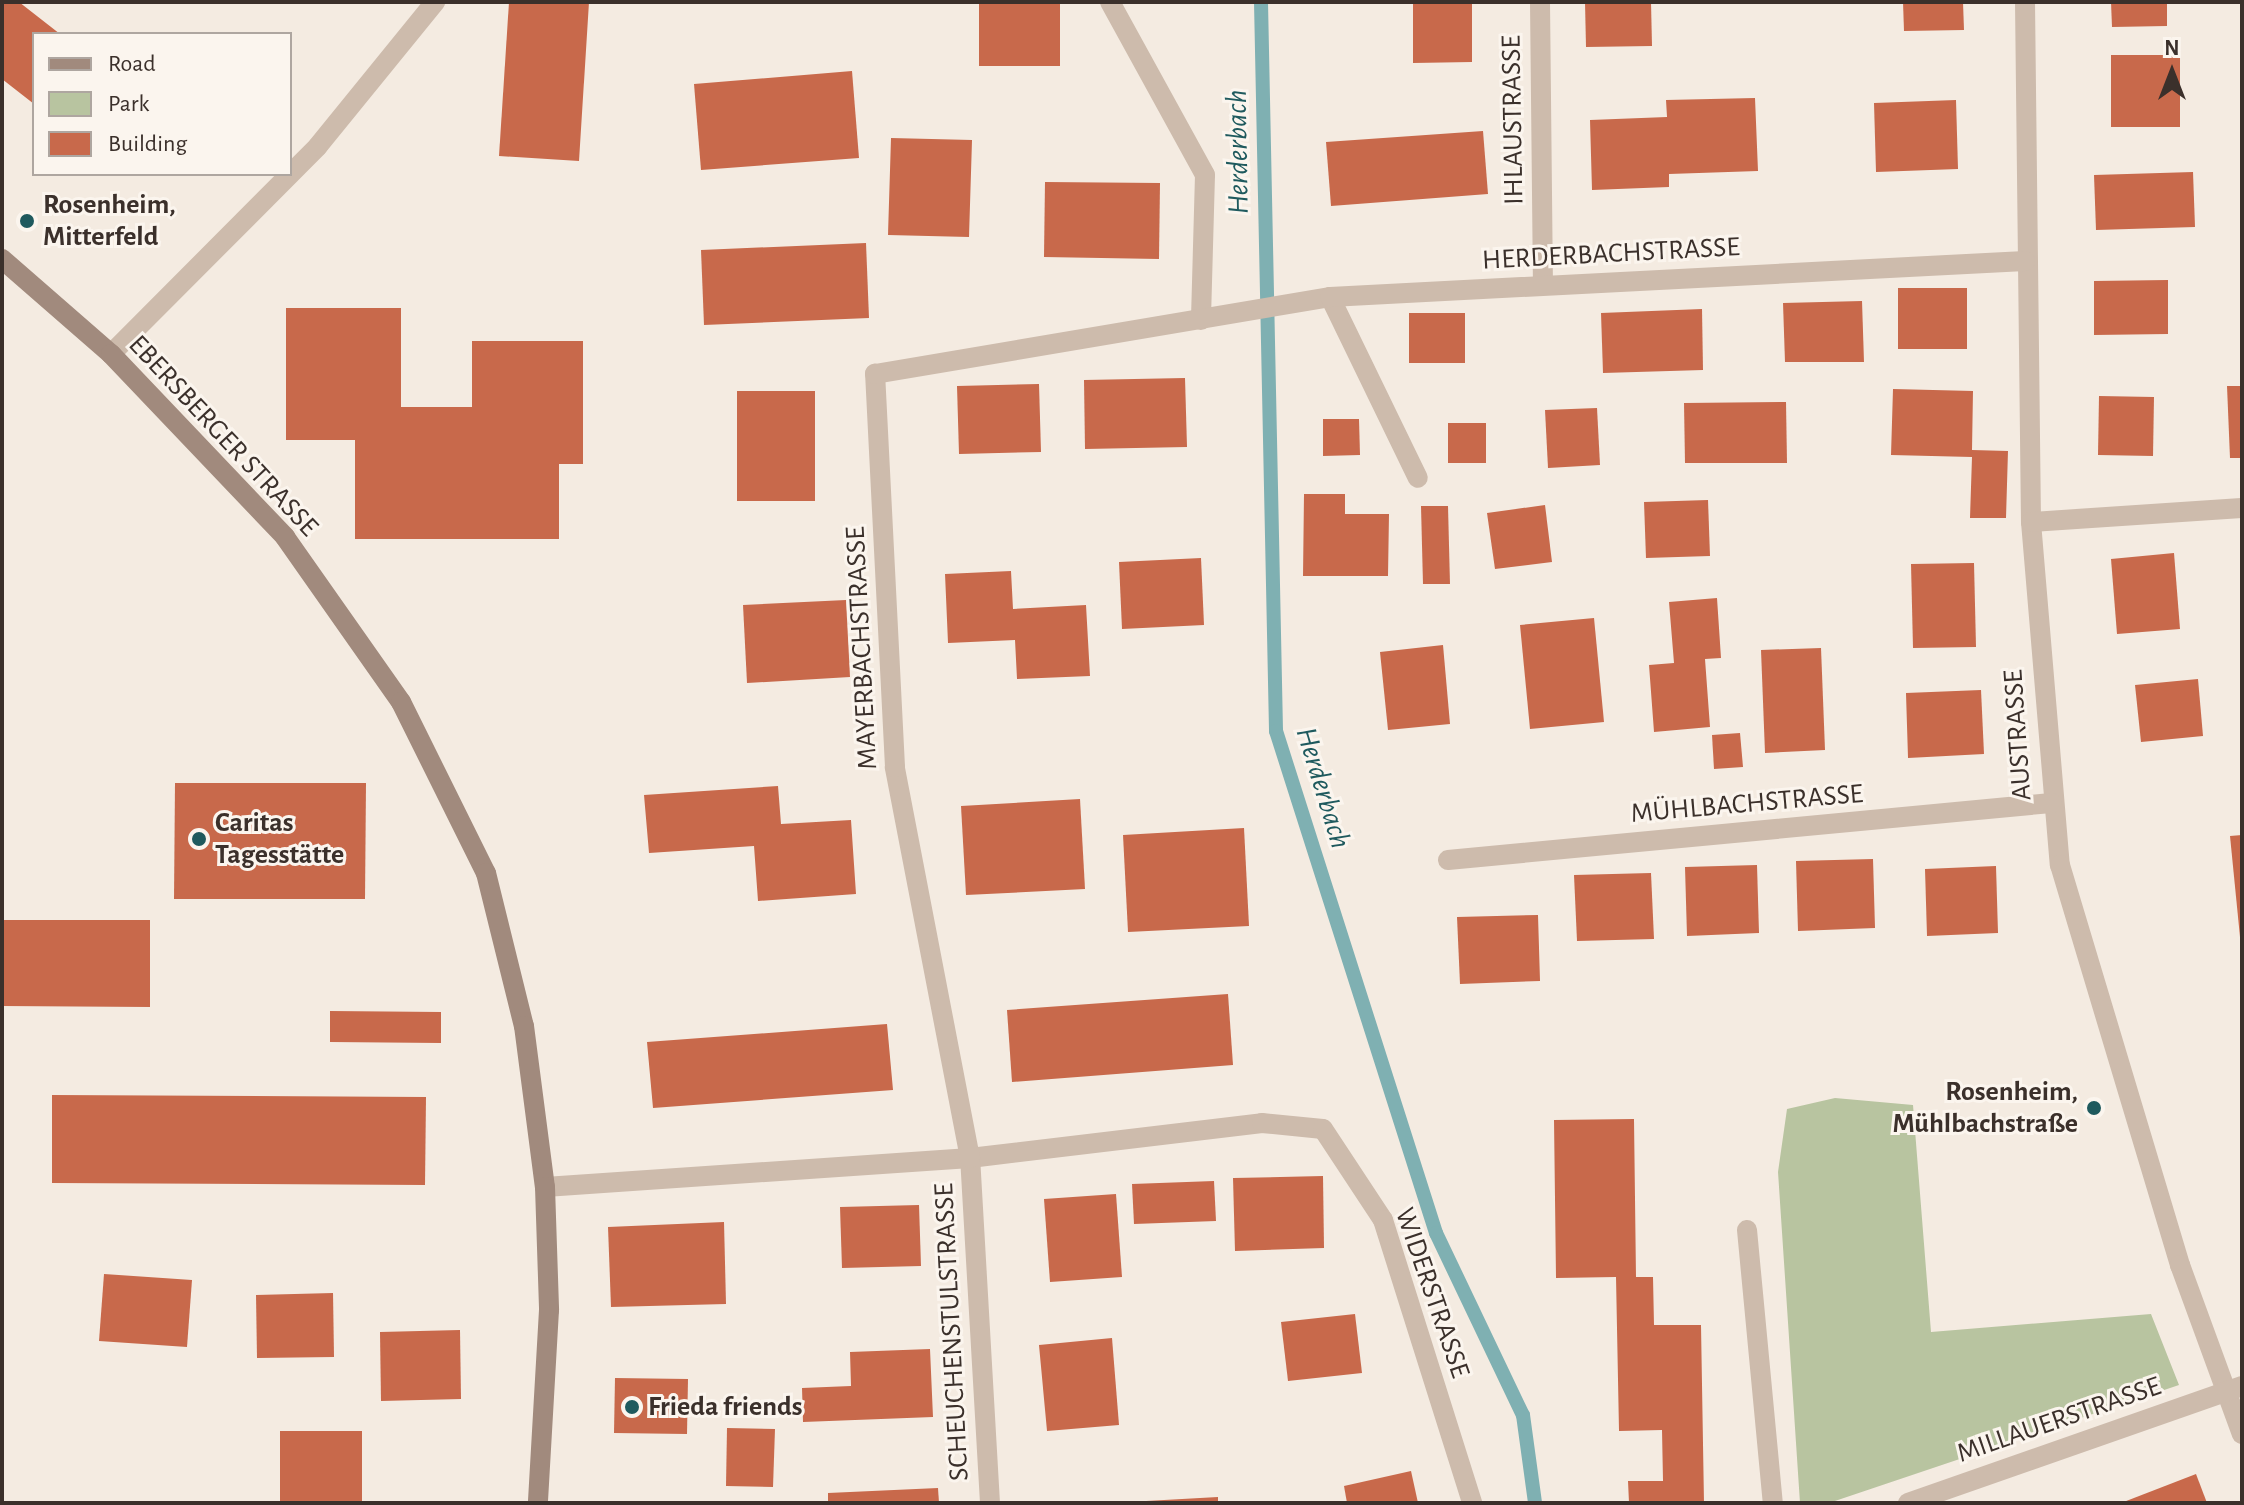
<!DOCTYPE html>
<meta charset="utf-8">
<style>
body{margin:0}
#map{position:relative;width:2244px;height:1505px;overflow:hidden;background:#f4ebe1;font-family:"Alegreya Sans",sans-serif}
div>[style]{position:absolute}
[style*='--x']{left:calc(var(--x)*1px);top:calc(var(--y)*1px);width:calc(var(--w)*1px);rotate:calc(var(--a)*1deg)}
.green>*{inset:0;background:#b8c4a0}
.stream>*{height:14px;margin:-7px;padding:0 7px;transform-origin:7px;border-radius:7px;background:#7fb0b2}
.building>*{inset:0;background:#c8694b}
.street>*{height:20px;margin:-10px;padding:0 10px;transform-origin:10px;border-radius:10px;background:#cdbbac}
.secondary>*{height:20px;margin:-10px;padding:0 10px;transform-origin:10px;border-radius:10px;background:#a18a7d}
.dots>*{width:22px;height:22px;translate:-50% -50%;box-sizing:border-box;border:4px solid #fbf5ee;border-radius:50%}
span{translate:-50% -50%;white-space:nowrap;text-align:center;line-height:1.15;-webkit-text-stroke:6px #fbf5ee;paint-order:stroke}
.street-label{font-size:28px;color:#3b302b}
.poi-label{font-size:28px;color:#3b302b;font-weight:700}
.left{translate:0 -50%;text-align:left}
.right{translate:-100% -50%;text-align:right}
.water-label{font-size:30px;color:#1f5a5e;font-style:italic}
.frame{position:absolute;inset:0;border:4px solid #3b302b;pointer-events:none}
.legend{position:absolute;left:32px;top:32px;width:260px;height:144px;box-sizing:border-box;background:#fbf5ee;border:2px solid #aea6a0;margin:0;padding:10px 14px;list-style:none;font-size:24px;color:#3b302b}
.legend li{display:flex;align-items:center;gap:16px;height:40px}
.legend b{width:40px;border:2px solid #aea6a0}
.north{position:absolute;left:2132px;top:32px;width:80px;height:80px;-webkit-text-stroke:6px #fbf5ee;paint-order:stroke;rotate:0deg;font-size:22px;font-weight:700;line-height:32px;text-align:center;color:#3b302b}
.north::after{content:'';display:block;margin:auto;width:28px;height:36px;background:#3b302b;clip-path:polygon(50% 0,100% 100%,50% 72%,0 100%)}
</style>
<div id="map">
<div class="green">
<div style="clip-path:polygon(1835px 1098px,1913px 1105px,1931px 1332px,2151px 1314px,2179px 1385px,1829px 1503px,1800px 1503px,1778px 1172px,1787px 1109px)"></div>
</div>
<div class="stream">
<div style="--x:1261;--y:2;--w:729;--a:88.82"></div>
<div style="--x:1276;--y:731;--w:527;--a:72.32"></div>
<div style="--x:1436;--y:1233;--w:202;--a:64.5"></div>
<div style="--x:1523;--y:1415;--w:89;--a:82.2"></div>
</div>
<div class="building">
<div style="clip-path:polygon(2px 2px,19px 2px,60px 34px,34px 34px,34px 104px,2px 79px)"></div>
<div style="clip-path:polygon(509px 2px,589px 2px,579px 161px,499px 156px)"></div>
<div style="clip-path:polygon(979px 2px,1060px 2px,1060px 66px,979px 66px)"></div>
<div style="clip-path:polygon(1413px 2px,1472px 2px,1472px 62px,1413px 63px)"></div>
<div style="clip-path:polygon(1585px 2px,1651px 2px,1652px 46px,1586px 47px)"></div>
<div style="clip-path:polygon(1903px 2px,1963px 2px,1964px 30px,1904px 31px)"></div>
<div style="clip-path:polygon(2111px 2px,2167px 2px,2167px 26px,2112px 27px)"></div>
<div style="clip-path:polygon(2111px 55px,2180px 55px,2180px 127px,2111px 127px)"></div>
<div style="clip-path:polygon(852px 71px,859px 158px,701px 170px,694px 84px)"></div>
<div style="clip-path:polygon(1755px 98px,1758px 171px,1669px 174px,1669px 187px,1592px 190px,1590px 120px,1667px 117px,1666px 100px)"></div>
<div style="clip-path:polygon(1956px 100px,1958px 169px,1876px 172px,1874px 103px)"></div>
<div style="clip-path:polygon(1483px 131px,1488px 194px,1331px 206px,1326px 142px)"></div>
<div style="clip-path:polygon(891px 138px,972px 140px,969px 237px,888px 235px)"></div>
<div style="clip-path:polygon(2193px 172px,2195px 227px,2096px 230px,2094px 175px)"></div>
<div style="clip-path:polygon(1045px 182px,1160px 183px,1159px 259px,1044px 257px)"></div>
<div style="clip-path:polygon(866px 243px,869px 318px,704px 325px,701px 250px)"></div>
<div style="clip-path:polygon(2168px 280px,2168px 334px,2094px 335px,2094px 281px)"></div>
<div style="clip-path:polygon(1898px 288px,1967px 288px,1967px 349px,1898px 349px)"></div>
<div style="clip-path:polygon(1862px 301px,1864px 362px,1785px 362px,1783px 303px)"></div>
<div style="clip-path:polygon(286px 308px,401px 308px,401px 407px,472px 407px,472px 341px,583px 341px,583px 464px,559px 464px,559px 539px,355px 539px,355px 440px,286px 440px)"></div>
<div style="clip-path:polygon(1702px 309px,1703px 370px,1603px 373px,1601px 313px)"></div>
<div style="clip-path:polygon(1409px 313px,1465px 313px,1465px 363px,1409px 363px)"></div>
<div style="clip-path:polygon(1185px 378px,1187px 447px,1085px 449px,1084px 380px)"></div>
<div style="clip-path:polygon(1039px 384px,1041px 452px,959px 454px,957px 386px)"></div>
<div style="clip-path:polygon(2227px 386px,2242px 386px,2242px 458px,2230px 458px)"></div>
<div style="clip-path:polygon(1893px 389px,1973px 391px,1972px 450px,2008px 451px,2006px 518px,1970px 518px,1972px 457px,1891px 455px)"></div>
<div style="clip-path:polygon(737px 391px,815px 391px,815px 501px,737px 501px)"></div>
<div style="clip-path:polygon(2099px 396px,2154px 397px,2153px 456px,2098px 455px)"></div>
<div style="clip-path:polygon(1786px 402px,1787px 463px,1685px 463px,1684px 403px)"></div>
<div style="clip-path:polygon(1597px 408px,1600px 465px,1548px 468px,1545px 410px)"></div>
<div style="clip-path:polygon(1323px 419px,1359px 419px,1360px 455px,1323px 456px)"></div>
<div style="clip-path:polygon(1448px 423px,1486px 423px,1486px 463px,1448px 463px)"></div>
<div style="clip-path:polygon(1304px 494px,1345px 494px,1345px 514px,1389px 514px,1388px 576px,1303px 576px)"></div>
<div style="clip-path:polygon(1708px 500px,1710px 556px,1646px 558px,1644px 502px)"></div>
<div style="clip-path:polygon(1545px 505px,1552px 562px,1495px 569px,1487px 513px)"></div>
<div style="clip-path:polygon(1421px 506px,1448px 506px,1450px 584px,1423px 584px)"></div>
<div style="clip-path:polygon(2174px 553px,2180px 629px,2117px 634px,2111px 559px)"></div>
<div style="clip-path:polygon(1201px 558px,1204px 625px,1122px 629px,1119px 562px)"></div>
<div style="clip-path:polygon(1974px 563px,1976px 647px,1913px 648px,1911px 564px)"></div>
<div style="clip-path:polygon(1011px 571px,1013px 609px,1086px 605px,1090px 676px,1017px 679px,1015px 640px,948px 643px,945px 574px)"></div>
<div style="clip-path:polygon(1717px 598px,1721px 658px,1705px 659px,1710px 727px,1654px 732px,1649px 665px,1674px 663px,1669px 602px)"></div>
<div style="clip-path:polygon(846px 600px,850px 677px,747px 683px,743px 605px)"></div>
<div style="clip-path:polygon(1594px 618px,1604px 722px,1530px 729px,1520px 625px)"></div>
<div style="clip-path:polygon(1443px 645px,1450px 724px,1388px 730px,1380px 652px)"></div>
<div style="clip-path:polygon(1821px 648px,1825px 750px,1765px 753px,1761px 650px)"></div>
<div style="clip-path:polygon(2198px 679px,2203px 736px,2141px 742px,2135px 685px)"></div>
<div style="clip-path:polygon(1981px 690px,1984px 754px,1908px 758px,1906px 693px)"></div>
<div style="clip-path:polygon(1740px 733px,1743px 767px,1714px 769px,1712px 735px)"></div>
<div style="clip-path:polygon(175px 783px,366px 783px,365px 899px,174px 899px)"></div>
<div style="clip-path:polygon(778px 786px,781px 824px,851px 820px,856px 894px,758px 901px,754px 846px,649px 853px,644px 795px)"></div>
<div style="clip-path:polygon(1080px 799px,1085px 889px,966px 895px,961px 806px)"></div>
<div style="clip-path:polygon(1244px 828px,1249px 926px,1128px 932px,1123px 835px)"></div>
<div style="clip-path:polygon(2242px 835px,2242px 937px,2240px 937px,2230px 836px)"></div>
<div style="clip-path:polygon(1873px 859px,1875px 928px,1798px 931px,1796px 861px)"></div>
<div style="clip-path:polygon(1757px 865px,1759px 933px,1687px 936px,1685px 867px)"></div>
<div style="clip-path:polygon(1996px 866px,1998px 933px,1927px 936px,1925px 869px)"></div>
<div style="clip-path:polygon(1651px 873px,1654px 939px,1577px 941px,1574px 875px)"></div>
<div style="clip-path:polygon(1538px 915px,1540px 981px,1460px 984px,1457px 917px)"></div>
<div style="clip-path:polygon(2px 920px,150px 920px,150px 1007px,2px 1006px)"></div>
<div style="clip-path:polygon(1228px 994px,1233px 1065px,1012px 1082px,1007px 1010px)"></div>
<div style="clip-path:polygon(330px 1011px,441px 1012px,441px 1043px,330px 1042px)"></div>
<div style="clip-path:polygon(887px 1024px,893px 1090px,653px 1108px,647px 1042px)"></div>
<div style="clip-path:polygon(52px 1095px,426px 1097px,425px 1185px,52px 1183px)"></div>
<div style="clip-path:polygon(1634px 1119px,1636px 1277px,1653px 1277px,1654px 1325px,1701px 1325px,1704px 1503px,1629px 1503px,1628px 1481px,1663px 1481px,1662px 1430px,1619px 1431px,1616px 1277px,1556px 1278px,1554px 1120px)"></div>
<div style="clip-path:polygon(1323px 1176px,1324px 1248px,1235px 1251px,1233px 1178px)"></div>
<div style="clip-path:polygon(1214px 1181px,1216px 1221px,1134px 1224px,1132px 1184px)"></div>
<div style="clip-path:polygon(1116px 1194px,1122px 1277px,1050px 1282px,1044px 1199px)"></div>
<div style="clip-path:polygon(919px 1205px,921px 1266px,842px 1268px,840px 1207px)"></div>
<div style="clip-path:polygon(724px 1222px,726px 1304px,611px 1307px,608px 1227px)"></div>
<div style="clip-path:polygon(104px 1274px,192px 1280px,187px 1347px,99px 1341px)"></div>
<div style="clip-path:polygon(333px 1293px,334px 1357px,257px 1358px,256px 1295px)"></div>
<div style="clip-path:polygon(1355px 1314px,1362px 1373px,1288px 1381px,1281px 1322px)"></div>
<div style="clip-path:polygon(460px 1330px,461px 1399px,381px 1401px,380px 1332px)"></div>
<div style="clip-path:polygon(1112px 1338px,1119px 1425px,1047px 1431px,1039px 1345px)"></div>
<div style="clip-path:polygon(930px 1349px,933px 1417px,803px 1422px,802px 1388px,851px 1386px,850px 1352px)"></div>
<div style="clip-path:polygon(615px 1378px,688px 1379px,687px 1434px,614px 1433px)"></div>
<div style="clip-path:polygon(727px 1428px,775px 1429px,773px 1487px,726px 1486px)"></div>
<div style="clip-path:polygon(280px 1431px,362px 1431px,362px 1503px,280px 1503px)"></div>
<div style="clip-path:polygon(1411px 1471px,1418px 1503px,1347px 1503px,1344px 1486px)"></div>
<div style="clip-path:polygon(2196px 1474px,2207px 1503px,2121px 1503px)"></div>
<div style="clip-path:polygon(938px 1488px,939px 1503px,828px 1503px,828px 1493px)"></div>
<div style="clip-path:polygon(1218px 1497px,1218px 1503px,1146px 1503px,1146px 1501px)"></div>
</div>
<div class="street">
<div style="--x:1110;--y:2;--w:197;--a:61.2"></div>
<div style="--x:1205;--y:175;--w:145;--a:91.6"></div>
<div style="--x:1540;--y:2;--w:283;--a:89.4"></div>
<div style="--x:2025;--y:2;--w:520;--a:89.34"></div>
<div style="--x:2031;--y:522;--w:344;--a:85.2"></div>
<div style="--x:2060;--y:865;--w:418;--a:73.3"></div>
<div style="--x:2180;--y:1265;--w:180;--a:69.9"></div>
<div style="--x:1330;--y:297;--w:201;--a:64.1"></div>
<div style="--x:111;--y:354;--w:293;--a:-45.1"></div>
<div style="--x:318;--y:146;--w:186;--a:-50.9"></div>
<div style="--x:2031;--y:522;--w:211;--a:-3.8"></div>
<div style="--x:1448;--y:860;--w:606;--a:-5.4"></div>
<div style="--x:545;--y:1187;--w:426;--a:-3.9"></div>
<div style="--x:970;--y:1158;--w:294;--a:-6.8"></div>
<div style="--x:1262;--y:1123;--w:61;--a:5.6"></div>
<div style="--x:1323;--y:1129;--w:109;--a:56.6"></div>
<div style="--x:1383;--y:1220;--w:297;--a:72.5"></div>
<div style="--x:1747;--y:1230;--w:274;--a:84.6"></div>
<div style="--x:990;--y:1503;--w:346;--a:-93.3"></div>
<div style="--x:970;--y:1158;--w:398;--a:-100.9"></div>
<div style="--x:895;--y:767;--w:394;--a:-92.9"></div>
<div style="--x:875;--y:374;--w:461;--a:-9.6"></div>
<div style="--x:1330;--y:297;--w:696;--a:-2.97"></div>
<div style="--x:1908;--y:1503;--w:354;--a:-19.3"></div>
</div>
<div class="secondary">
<div style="--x:2;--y:259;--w:145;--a:41.1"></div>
<div style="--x:111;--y:354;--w:253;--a:46.4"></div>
<div style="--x:285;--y:537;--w:202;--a:54.9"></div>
<div style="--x:401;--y:702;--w:191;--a:63.6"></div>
<div style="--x:486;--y:873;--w:158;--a:76.1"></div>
<div style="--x:524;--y:1026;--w:162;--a:82.6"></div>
<div style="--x:545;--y:1187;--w:123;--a:88.1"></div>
<div style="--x:549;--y:1310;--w:193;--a:93.3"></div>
</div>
<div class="dots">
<div style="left:27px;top:221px;background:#1f5a5e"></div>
<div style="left:199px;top:839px;background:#1f5a5e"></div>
<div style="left:2094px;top:1108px;background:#1f5a5e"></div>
<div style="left:632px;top:1407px;background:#1f5a5e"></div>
</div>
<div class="street-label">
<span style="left:1513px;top:120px;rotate:-91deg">IHLAUSTRASSE</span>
<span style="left:1611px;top:254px;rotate:-3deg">HERDERBACHSTRASSE</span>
<span style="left:223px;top:436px;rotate:47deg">EBERSBERGER STRASSE</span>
<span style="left:862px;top:648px;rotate:-93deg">MAYERBACHSTRASSE</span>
<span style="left:2018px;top:735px;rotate:-94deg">AUSTRASSE</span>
<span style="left:1747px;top:804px;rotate:-5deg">MÜHLBACHSTRASSE</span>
<span style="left:1432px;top:1293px;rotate:71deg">WIDERSTRASSE</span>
<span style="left:952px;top:1332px;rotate:-93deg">SCHEUCHENSTULSTRASSE</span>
<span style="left:2059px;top:1420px;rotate:-19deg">MILLAUERSTRASSE</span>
</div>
<div class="poi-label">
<span class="left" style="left:43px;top:221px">Rosenheim,<br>Mitterfeld</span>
<span class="left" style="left:215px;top:839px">Caritas<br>Tagesstätte</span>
<span class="right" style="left:2078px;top:1108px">Rosenheim,<br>Mühlbachstraße</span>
<span class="left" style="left:648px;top:1407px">Frieda friends</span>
</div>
<div class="water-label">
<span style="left:1238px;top:152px;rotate:-91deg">Herderbach</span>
<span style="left:1323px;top:788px;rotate:73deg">Herderbach</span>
</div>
<div class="frame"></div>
<ul class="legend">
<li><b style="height:10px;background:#a18a7d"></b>Road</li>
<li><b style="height:22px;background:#b8c4a0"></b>Park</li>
<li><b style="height:22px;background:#c8694b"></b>Building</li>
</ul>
<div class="north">N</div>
</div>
